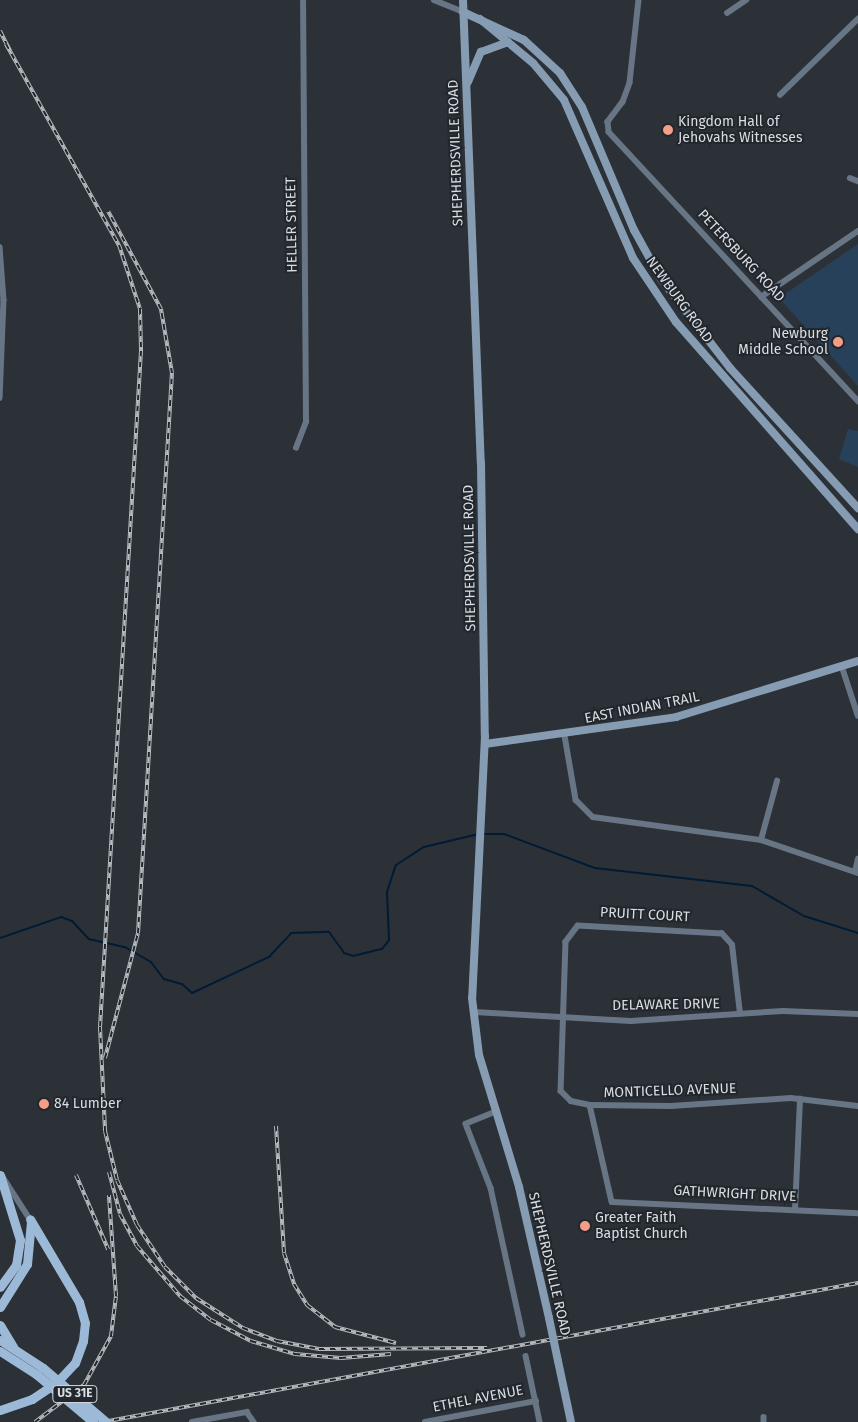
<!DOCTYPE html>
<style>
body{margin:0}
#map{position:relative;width:858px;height:1422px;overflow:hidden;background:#2b3137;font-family:"Fira Sans",sans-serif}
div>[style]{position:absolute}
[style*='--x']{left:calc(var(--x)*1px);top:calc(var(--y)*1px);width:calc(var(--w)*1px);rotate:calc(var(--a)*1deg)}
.green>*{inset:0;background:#27415a}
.stream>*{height:2px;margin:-1px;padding:0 1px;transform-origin:1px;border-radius:1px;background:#001b36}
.minor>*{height:5.5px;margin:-2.75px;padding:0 2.75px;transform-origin:2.75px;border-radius:2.75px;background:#677584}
.secondary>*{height:8px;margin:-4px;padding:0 4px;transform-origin:4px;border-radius:4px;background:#859cb3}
.primary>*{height:9px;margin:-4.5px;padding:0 4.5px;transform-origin:4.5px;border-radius:4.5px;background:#9cbad8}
.rail>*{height:4px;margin-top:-2px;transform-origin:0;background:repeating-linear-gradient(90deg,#21272d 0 5.5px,#b8bcc1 0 11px);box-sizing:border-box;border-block:1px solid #b8bcc1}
.secondary-bridge>*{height:8px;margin:-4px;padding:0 4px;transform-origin:4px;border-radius:4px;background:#859cb3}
.primary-bridge>*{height:9px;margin:-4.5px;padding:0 4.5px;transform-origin:4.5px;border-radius:4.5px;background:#9cbad8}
.dots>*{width:14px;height:14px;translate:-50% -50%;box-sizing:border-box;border:2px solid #21272d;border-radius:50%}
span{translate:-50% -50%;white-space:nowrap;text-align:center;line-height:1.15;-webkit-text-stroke:4px #21272d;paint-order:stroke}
.shield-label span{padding:1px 4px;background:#21272d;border:1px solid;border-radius:4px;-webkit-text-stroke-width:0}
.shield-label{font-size:12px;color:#dadee3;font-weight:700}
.poi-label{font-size:14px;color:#dadee3}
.left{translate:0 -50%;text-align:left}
.right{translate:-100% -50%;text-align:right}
.street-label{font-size:14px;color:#dadee3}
</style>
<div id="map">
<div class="green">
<div style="clip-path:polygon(858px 244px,858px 386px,779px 298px)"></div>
<div style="clip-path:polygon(848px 429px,858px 431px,858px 467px,839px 459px)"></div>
</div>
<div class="stream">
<div style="--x:483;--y:834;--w:21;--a:0"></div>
<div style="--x:504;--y:834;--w:97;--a:20.5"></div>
<div style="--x:595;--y:868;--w:158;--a:6.5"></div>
<div style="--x:752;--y:886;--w:60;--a:30"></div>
<div style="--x:804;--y:916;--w:57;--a:17.5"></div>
<div style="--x:0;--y:938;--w:65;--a:-19"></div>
<div style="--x:61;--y:917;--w:12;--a:20"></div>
<div style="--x:72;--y:921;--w:25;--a:47"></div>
<div style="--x:89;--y:939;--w:37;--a:13"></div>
<div style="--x:125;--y:947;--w:30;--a:30"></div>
<div style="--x:151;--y:962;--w:21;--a:53"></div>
<div style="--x:164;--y:979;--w:19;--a:16"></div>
<div style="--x:182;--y:984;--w:13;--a:42"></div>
<div style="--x:192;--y:993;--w:85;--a:-25.1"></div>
<div style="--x:269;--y:957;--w:33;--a:-47"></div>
<div style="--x:291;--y:933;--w:38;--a:-2"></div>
<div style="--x:329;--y:932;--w:26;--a:54"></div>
<div style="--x:344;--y:953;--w:9;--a:18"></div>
<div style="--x:353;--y:956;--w:30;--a:-14"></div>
<div style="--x:382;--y:949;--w:11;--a:-52"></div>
<div style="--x:389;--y:940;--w:48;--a:-92.4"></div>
<div style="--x:387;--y:892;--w:28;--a:-72"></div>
<div style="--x:396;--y:865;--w:33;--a:-33"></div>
<div style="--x:424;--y:847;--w:56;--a:-13.5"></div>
</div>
<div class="minor">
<div style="--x:434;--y:0;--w:31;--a:22"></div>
<div style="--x:639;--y:0;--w:83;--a:96.2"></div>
<div style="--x:630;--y:83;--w:20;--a:110"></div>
<div style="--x:623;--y:102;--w:25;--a:127"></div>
<div style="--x:608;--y:122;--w:10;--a:84"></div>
<div style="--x:609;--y:132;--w:367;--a:47.2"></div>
<div style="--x:727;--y:13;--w:23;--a:-34"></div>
<div style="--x:780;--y:95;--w:109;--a:-44.3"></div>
<div style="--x:850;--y:178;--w:9;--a:21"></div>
<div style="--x:0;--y:247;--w:53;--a:85.7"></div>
<div style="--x:4;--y:300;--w:98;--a:92.3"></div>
<div style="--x:761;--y:297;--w:117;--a:-34.2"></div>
<div style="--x:296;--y:448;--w:28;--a:-69"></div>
<div style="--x:306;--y:422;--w:422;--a:-90.4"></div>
<div style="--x:842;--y:666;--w:52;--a:71.9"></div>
<div style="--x:565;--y:736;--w:65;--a:80.2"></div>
<div style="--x:576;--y:800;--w:24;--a:45"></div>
<div style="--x:593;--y:817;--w:170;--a:7.8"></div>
<div style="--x:761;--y:840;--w:102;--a:18.8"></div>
<div style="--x:761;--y:840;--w:61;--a:-74.8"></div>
<div style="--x:855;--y:872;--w:13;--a:-77"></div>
<div style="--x:474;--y:1012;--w:157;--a:3.3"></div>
<div style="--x:631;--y:1021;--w:152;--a:-3.8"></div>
<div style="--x:783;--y:1011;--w:75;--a:2.3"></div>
<div style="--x:740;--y:1014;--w:69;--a:-96.6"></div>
<div style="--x:732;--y:945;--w:15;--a:-132"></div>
<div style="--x:722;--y:934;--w:144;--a:-176.8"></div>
<div style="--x:578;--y:926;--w:20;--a:127"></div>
<div style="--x:566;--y:942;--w:149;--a:91.9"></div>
<div style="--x:561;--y:1091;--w:14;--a:45"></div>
<div style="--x:571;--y:1101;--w:19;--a:12"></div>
<div style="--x:590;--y:1105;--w:81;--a:0.7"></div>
<div style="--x:671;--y:1106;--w:120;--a:-3.8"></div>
<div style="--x:791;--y:1098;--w:67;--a:6.8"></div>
<div style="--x:590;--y:1105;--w:99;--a:77.2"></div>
<div style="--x:612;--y:1202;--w:246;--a:2.6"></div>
<div style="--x:496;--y:1112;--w:32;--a:158"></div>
<div style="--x:466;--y:1124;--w:69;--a:68.7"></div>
<div style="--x:491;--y:1188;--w:150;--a:77.7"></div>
<div style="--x:3;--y:1177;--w:50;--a:57.3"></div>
<div style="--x:795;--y:1210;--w:111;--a:-87.4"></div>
<div style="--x:526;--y:1356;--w:67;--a:78"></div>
<div style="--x:764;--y:1417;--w:5;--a:90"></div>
<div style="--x:192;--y:1422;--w:56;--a:-10.3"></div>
<div style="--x:247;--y:1412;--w:12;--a:55"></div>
<div style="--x:425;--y:1422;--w:113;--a:-10.7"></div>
</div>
<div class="secondary">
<div style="--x:463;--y:0;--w:463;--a:87.8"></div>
<div style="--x:481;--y:463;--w:273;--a:89.2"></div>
<div style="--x:485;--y:736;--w:262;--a:92.8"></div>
<div style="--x:472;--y:998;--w:57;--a:83"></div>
<div style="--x:479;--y:1055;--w:138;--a:73.1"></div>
<div style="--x:519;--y:1187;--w:134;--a:77.1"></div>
<div style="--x:463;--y:12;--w:67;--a:24.7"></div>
<div style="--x:524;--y:40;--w:49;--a:42.5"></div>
<div style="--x:560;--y:73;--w:40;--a:57.1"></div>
<div style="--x:582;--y:107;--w:134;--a:67.1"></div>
<div style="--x:634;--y:230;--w:56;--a:61.1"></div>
<div style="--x:661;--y:279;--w:113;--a:52.2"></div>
<div style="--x:730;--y:368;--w:190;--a:47.6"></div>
<div style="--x:480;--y:19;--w:69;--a:39.7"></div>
<div style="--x:533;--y:63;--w:48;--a:50"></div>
<div style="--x:564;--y:100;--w:172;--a:66.4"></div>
<div style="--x:633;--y:258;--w:77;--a:56.1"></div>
<div style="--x:676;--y:322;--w:276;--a:48.7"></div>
<div style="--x:468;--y:82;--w:33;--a:-67"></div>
<div style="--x:481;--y:52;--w:29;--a:-20"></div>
<div style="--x:485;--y:744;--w:193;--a:-8"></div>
<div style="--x:676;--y:717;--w:190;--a:-17.1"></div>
<div style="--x:558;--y:1361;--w:62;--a:78"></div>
</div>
<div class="primary">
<div style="--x:0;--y:1175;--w:68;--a:72.9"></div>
<div style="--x:20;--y:1240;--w:25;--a:99"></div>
<div style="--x:16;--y:1265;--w:27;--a:126"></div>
<div style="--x:0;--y:1307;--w:51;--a:-57.9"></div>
<div style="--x:27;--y:1264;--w:42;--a:-84.6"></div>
<div style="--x:0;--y:1325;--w:26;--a:59"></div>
<div style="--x:0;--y:1340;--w:51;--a:33.1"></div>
<div style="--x:0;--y:1351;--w:43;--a:32.6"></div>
<div style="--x:0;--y:1410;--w:34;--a:-19"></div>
<div style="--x:32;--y:1399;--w:30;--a:-34"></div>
<div style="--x:57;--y:1382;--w:26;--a:-47"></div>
<div style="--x:75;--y:1363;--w:23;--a:-70"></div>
<div style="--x:83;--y:1341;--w:18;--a:-84"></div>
<div style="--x:85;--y:1323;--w:22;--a:-106"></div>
<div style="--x:79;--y:1302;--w:96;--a:-120.6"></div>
</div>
<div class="rail">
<div style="--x:0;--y:31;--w:22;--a:63"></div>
<div style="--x:6;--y:44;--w:231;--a:60.7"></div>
<div style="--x:119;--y:245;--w:67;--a:71.8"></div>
<div style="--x:140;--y:309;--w:42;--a:88.6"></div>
<div style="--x:141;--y:351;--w:677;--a:93.47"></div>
<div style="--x:100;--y:1027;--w:104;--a:87.2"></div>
<div style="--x:105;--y:1131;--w:50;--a:76.2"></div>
<div style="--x:117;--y:1180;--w:49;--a:66"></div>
<div style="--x:137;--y:1225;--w:50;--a:56.3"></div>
<div style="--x:165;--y:1267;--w:44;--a:45"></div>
<div style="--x:196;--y:1298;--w:56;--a:32.6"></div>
<div style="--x:243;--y:1328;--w:36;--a:21"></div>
<div style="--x:277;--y:1341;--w:43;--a:10.8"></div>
<div style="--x:319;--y:1349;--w:168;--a:-0.3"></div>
<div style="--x:105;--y:1058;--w:129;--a:-75.2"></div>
<div style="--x:138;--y:933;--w:561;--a:-86.53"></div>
<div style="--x:172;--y:373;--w:65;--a:-99.8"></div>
<div style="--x:161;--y:309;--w:111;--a:-118.4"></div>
<div style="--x:276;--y:1126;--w:127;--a:86.4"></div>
<div style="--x:284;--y:1253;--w:33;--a:72"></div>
<div style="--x:294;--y:1284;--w:25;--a:58"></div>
<div style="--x:307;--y:1305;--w:36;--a:38"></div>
<div style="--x:335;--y:1327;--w:63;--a:14.7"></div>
<div style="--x:109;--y:1172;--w:43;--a:75.3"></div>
<div style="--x:120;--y:1214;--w:36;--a:62"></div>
<div style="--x:137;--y:1246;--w:66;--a:49.3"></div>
<div style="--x:180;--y:1296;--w:39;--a:38"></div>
<div style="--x:211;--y:1320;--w:45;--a:27.7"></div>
<div style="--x:251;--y:1341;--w:46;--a:16.5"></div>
<div style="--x:295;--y:1354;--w:46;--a:5"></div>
<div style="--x:341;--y:1358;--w:50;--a:-4.6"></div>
<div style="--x:76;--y:1175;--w:81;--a:66.6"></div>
<div style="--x:35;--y:1422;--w:61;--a:-37.1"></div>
<div style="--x:84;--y:1385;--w:56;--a:-61.1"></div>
<div style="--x:111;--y:1336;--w:40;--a:-82.9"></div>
<div style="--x:116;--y:1296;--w:101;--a:-94"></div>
<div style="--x:103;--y:1422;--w:768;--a:-10.43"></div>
</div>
<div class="secondary-bridge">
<div style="--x:549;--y:1318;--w:44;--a:78.2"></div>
</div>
<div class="primary-bridge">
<div style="--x:43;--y:1368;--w:83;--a:40.6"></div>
<div style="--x:36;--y:1374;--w:75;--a:40.1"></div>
</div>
<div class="dots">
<div style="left:668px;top:130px;background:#f49e88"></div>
<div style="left:838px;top:342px;background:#f49e88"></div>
<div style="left:44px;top:1104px;background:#f49e88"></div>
<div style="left:585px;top:1226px;background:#f49e88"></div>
</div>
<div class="shield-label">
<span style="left:75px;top:1394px">US 31E</span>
</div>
<div class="poi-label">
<span class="left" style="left:678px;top:130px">Kingdom Hall of<br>Jehovahs Witnesses</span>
<span class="right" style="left:828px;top:342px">Newburg<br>Middle School</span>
<span class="left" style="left:54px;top:1104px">84 Lumber</span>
<span class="left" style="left:595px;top:1226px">Greater Faith<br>Baptist Church</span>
</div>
<div class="street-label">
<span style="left:456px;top:153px;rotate:-92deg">SHEPHERDSVILLE ROAD</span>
<span style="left:292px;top:225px;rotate:-91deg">HELLER STREET</span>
<span style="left:741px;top:256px;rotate:47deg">PETERSBURG ROAD</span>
<span style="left:679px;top:300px;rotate:54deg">NEWBURG ROAD</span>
<span style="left:470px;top:558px;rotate:-91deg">SHEPHERDSVILLE ROAD</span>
<span style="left:642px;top:708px;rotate:-11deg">EAST INDIAN TRAIL</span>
<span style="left:645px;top:915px;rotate:3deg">PRUITT COURT</span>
<span style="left:666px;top:1005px;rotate:-1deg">DELAWARE DRIVE</span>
<span style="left:670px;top:1091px;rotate:-2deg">MONTICELLO AVENUE</span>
<span style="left:735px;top:1194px;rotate:3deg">GATHWRIGHT DRIVE</span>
<span style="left:549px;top:1264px;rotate:77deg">SHEPHERDSVILLE ROAD</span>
<span style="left:478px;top:1399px;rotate:-11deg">ETHEL AVENUE</span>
</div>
</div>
